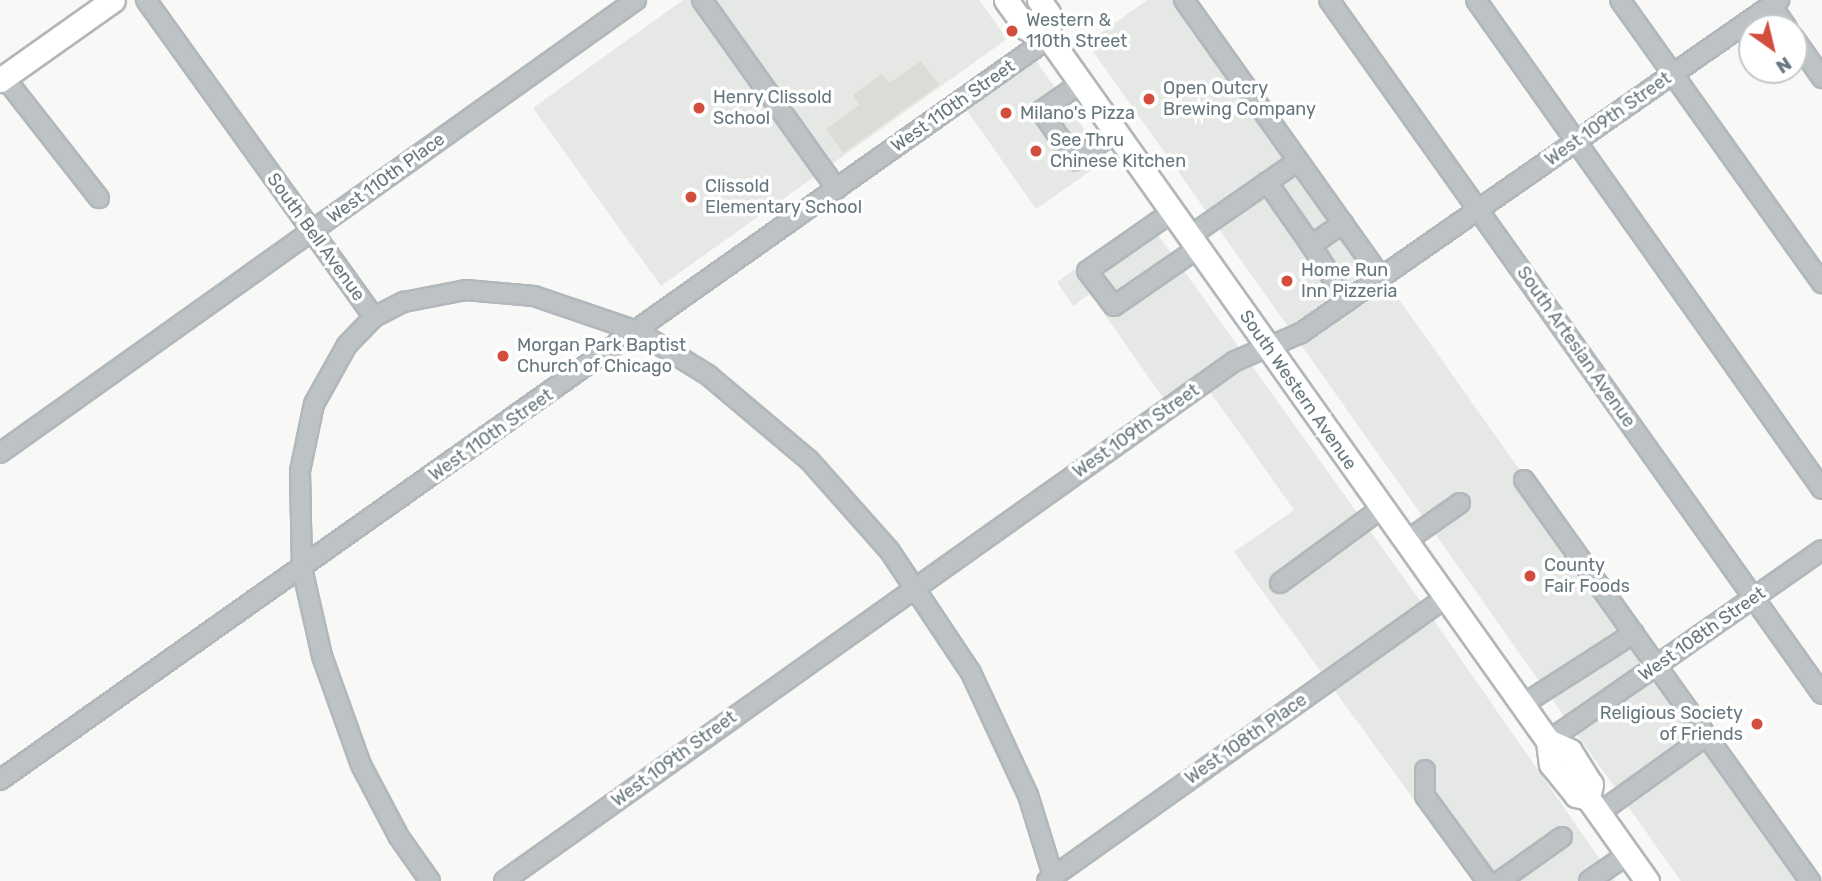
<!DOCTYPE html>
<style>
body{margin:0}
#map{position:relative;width:1822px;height:881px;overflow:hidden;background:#f8f8f6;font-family:Rubik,sans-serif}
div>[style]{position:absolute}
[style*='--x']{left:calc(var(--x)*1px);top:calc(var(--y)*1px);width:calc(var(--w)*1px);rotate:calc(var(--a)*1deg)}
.built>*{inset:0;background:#e6e8e6}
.green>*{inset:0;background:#d9ddd6}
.roads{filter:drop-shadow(2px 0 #b1b7ba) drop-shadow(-2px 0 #b1b7ba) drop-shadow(0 2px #b1b7ba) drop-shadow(0 -2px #b1b7ba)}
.minor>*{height:18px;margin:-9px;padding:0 9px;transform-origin:9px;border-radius:9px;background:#bdc3c5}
.major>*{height:23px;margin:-11.5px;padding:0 11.5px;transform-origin:11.5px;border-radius:11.5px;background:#fff}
.dots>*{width:19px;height:19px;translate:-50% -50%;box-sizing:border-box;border:4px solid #fff;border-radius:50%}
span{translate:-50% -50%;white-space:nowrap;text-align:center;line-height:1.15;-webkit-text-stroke:7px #fff;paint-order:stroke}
.poi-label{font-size:18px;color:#66777e}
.left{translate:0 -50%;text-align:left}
.right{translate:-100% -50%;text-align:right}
.street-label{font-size:18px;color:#66777e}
.north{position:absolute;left:1738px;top:14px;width:70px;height:70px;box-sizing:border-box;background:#fff;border:2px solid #c2c9cb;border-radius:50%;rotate:146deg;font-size:19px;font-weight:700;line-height:28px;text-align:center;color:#66777e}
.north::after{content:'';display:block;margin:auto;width:24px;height:32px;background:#d34d3c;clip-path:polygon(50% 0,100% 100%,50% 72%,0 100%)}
</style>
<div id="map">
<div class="built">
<div style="clip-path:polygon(683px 0,979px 0,1007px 39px,661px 286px,533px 108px)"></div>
<div style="clip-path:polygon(1147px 0,1186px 0,1812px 881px,1681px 881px,1087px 43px)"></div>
<div style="clip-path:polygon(1032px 55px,1106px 160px,1036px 209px,963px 105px)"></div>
<div style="clip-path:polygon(1146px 218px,1426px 609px,1615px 881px,1473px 881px,1234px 552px,1294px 510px,1203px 382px,1169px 406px,1090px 294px,1073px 306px,1057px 282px)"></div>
</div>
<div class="green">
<div style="clip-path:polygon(921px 61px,939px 85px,843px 153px,826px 129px,860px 105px,853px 95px,882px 74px,889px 83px)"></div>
</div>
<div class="roads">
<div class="minor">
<div style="--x:146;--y:0;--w:390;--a:54.3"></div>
<div style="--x:702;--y:0;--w:232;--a:54.5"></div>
<div style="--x:1184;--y:0;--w:340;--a:54.6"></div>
<div style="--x:1329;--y:0;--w:851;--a:54.61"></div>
<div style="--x:1476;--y:0;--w:599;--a:54.72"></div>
<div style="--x:1620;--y:0;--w:348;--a:54.5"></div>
<div style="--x:1771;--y:5;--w:28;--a:55"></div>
<div style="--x:1794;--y:38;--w:49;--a:55"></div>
<div style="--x:4;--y:77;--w:154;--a:51.9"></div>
<div style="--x:1081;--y:83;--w:49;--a:145"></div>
<div style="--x:1041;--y:111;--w:60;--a:55.2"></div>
<div style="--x:1075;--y:160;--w:50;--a:-34.3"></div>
<div style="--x:1267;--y:182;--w:77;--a:55.1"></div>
<div style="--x:1172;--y:212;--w:103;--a:145.2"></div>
<div style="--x:1087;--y:271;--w:44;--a:52.4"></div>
<div style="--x:1114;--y:306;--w:102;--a:-34.6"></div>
<div style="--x:1343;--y:223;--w:39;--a:145"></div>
<div style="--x:1311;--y:245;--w:67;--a:57.3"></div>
<div style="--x:1190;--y:236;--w:131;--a:-34.8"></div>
<div style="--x:0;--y:453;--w:781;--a:-35.46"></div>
<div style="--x:1524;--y:480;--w:493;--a:54.5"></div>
<div style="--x:1406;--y:541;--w:66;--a:-35.1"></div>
<div style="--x:1280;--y:583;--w:127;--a:-36.3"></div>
<div style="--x:1522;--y:705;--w:133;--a:-32.7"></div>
<div style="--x:1548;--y:741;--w:334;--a:-34.9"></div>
<div style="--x:1425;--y:770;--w:26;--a:90"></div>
<div style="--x:1425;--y:796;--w:105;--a:53.9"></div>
<div style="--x:0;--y:780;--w:1285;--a:-35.27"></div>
<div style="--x:1599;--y:813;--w:132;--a:-35.7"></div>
<div style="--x:430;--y:881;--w:54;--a:-125.2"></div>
<div style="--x:399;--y:837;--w:81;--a:-117.8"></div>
<div style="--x:361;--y:765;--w:116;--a:-109.7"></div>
<div style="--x:322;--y:656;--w:90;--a:-102.8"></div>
<div style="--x:302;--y:568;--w:97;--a:-91.2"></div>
<div style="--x:300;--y:471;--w:68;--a:-78.2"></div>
<div style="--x:314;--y:404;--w:68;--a:-60.8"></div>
<div style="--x:347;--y:345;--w:39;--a:-46"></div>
<div style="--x:374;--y:317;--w:34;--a:-27"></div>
<div style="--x:404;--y:302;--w:63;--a:-11"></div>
<div style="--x:466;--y:290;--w:68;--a:5"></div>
<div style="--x:534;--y:296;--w:109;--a:18.8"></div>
<div style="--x:637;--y:331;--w:84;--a:31.8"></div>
<div style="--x:708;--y:375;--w:132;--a:40.1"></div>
<div style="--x:809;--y:460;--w:120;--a:48.4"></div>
<div style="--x:889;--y:550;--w:148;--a:56.3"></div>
<div style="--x:971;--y:673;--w:135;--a:65"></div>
<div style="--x:1028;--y:795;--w:85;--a:72.8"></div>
<div style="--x:504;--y:881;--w:897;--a:-35.43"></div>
<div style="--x:1235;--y:361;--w:72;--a:-23"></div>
<div style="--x:1301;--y:333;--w:583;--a:-34.86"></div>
<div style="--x:1047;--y:881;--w:490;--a:-35.4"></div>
<div style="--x:1500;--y:881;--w:76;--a:-35.4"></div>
<div style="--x:1589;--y:881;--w:47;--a:-34.7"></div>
</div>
<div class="major">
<div style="--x:1006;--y:0;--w:34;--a:54"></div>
<div style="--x:1026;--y:28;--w:25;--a:23"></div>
<div style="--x:1049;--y:38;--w:862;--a:54.63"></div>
<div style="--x:1548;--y:741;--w:23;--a:83"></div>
<div style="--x:1551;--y:764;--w:40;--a:51"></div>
<div style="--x:1576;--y:795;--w:12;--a:14"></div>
<div style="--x:1588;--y:798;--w:102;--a:54.6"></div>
<div style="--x:1039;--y:0;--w:16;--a:55"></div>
<div style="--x:1048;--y:13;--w:25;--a:88"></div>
<div style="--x:0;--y:80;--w:138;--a:-35.3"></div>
<div style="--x:1548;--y:741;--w:24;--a:24"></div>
<div style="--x:1570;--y:751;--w:39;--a:58"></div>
<div style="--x:1591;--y:784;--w:14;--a:102"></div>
</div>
</div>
<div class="dots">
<div style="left:1012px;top:31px;background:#d34d3c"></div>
<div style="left:1149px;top:99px;background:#d34d3c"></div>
<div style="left:699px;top:108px;background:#d34d3c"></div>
<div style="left:1006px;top:113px;background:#d34d3c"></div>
<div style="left:1036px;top:151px;background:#d34d3c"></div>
<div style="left:691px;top:197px;background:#d34d3c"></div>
<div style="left:1287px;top:281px;background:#d34d3c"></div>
<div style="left:503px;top:356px;background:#d34d3c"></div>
<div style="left:1530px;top:576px;background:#d34d3c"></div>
<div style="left:1757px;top:724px;background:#d34d3c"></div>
</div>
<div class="poi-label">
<span class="left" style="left:1026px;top:31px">Western &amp;<br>110th Street</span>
<span class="left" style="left:1163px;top:99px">Open Outcry<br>Brewing Company</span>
<span class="left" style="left:713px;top:108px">Henry Clissold<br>School</span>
<span class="left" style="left:1020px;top:113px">Milano's Pizza</span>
<span class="left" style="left:1050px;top:151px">See Thru<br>Chinese Kitchen</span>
<span class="left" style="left:705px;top:197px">Clissold<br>Elementary School</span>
<span class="left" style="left:1301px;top:281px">Home Run<br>Inn Pizzeria</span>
<span class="left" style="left:517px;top:356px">Morgan Park Baptist<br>Church of Chicago</span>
<span class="left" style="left:1544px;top:576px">County<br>Fair Foods</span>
<span class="right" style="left:1743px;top:724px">Religious Society<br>of Friends</span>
</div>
<div class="street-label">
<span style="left:953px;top:106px;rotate:-35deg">West 110th Street</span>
<span style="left:1608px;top:119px;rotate:-35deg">West 109th Street</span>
<span style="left:386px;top:178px;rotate:-36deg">West 110th Place</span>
<span style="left:316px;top:237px;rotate:54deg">South Bell Avenue</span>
<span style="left:1576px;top:347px;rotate:55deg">South Artesian Avenue</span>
<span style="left:1298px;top:390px;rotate:55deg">South Western Avenue</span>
<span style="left:1136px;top:431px;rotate:-35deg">West 109th Street</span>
<span style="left:491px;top:435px;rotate:-35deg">West 110th Street</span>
<span style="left:1702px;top:634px;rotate:-35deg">West 108th Street</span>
<span style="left:1246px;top:739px;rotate:-35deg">West 108th Place</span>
<span style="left:674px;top:759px;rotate:-36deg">West 109th Street</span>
</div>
<div class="north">N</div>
</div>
